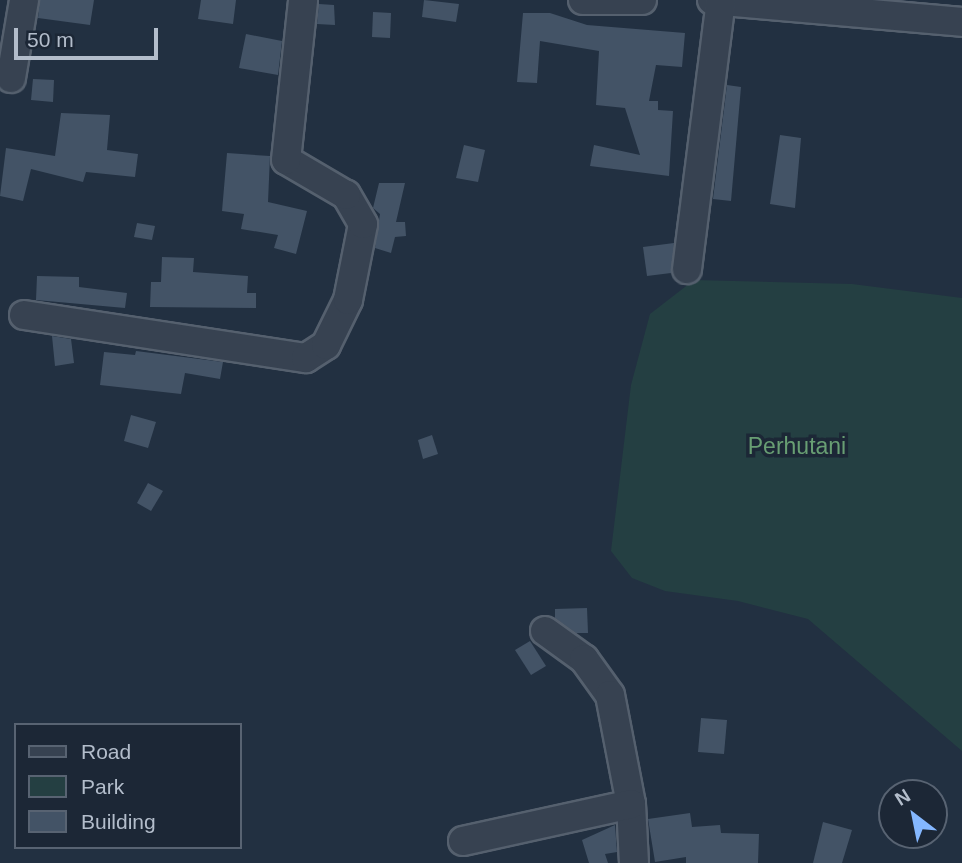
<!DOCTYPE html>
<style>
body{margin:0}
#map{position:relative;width:962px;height:863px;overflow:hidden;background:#223041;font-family:Arial,sans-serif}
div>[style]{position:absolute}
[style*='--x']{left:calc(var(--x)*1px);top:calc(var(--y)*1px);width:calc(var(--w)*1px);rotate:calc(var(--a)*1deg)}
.green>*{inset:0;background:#243f42}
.building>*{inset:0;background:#435366}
.roads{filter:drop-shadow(2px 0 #55606e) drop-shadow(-2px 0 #55606e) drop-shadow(0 2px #55606e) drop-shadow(0 -2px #55606e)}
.minor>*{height:28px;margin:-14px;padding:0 14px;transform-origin:14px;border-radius:14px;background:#374251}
span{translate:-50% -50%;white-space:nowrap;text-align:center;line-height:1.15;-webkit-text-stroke:7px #1c2736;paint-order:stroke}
.park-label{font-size:23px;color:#689e73}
.legend{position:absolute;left:14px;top:723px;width:228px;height:126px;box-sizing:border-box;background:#1c2736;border:2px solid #586372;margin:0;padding:9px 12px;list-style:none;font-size:21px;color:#b3bdcb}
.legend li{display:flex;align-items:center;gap:14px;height:35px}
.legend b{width:35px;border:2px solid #586372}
.north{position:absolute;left:878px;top:779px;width:70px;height:70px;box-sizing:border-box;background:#1c2736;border:2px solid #586372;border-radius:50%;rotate:328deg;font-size:19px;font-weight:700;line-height:28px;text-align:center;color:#b3bdcb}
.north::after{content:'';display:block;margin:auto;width:24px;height:32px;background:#84b7ff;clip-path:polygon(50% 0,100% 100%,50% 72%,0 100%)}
.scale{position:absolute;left:14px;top:28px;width:144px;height:32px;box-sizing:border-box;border:4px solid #b3bdcb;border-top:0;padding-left:9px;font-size:21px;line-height:24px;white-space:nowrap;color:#b3bdcb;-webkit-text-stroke:5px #1c2736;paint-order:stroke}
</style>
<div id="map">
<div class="green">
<div style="clip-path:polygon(694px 280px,852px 284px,962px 298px,962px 751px,808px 619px,738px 601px,665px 591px,632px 578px,611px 551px,631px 385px,650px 314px)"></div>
</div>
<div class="building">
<div style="clip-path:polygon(40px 0,94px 0,90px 25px,38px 18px)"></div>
<div style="clip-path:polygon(201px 0,236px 0,233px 24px,198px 19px)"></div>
<div style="clip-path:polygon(424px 0,459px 4px,456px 22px,422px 17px)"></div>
<div style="clip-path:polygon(319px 4px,334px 5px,335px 25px,317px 24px)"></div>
<div style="clip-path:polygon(373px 12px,391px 13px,390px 38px,372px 37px)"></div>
<div style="clip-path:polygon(523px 13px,550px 13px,587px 25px,685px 33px,682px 67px,656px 65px,649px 101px,658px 101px,658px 110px,673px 111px,669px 176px,590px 166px,594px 145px,640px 155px,625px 108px,596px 105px,599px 51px,540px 41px,537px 83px,517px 82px)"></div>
<div style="clip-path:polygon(246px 34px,282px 41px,278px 75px,239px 68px)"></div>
<div style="clip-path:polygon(33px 79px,54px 80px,53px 102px,31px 100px)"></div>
<div style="clip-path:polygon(727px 85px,741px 87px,731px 201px,713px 199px)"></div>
<div style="clip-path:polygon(61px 113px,110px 115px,107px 150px,138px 154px,135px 177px,86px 172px,83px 182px,31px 169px,23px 201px,0 196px,6px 148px,55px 156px)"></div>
<div style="clip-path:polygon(780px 135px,801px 138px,795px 208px,770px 204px)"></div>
<div style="clip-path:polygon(464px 145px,485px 150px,478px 182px,456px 178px)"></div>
<div style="clip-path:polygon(227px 153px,270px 156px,268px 202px,307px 211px,296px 254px,274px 248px,278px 235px,241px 229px,244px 214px,222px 211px)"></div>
<div style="clip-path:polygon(379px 183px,405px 183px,396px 222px,405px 222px,406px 236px,395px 237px,391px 253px,375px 248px,380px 214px,373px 208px)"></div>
<div style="clip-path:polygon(137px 223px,155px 226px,152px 240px,134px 237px)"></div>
<div style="clip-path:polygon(674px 243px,671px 273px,647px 276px,643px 247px)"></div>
<div style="clip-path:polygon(162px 257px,194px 258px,193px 272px,248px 276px,247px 293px,256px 293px,256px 308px,150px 307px,151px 282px,161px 282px)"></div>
<div style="clip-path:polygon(37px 276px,79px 277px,79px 287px,127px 293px,125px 308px,36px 300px)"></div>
<div style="clip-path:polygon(52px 336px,71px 339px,74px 363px,55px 366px)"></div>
<div style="clip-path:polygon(136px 351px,223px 362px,220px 379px,185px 373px,181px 394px,100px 385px,104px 352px,135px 355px)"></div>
<div style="clip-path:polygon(131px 415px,156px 422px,148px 448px,124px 441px)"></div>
<div style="clip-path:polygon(432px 435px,438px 454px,423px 459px,418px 440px)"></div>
<div style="clip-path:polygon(148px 483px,163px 491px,151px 511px,137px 503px)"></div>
<div style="clip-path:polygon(587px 608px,588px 633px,576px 633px,555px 618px,555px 609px)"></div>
<div style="clip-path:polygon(530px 641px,546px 666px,531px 675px,515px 650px)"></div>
<div style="clip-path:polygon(701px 718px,727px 720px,724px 754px,698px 752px)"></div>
<div style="clip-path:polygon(690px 813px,692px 827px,720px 825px,721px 833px,759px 834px,758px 863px,686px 863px,686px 857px,655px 862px,648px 819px)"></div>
<div style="clip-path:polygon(823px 822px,852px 830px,842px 863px,813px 863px)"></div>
<div style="clip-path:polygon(615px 825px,617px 852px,605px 854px,608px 863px,589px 863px,582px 840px)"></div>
</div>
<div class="roads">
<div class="minor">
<div style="--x:583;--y:0;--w:59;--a:0"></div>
<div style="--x:712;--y:0;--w:251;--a:5"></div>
<div style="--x:11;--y:78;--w:79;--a:-80.5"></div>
<div style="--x:687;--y:269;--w:270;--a:-82.8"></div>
<div style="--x:24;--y:315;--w:285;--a:8.7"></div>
<div style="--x:306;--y:358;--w:24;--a:-33"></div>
<div style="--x:326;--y:345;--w:50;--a:-63.9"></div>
<div style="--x:348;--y:300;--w:77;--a:-78.8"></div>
<div style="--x:363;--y:224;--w:34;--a:-120"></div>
<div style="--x:346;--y:195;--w:69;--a:-149.7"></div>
<div style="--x:286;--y:160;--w:161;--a:-83.9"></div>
<div style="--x:545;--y:631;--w:48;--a:35.7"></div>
<div style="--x:584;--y:659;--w:44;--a:54.2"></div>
<div style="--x:610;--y:695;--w:111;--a:79.1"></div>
<div style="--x:631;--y:804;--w:59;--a:87.1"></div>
<div style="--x:463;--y:841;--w:172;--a:-12.4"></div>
</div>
</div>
<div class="park-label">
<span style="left:797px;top:446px">Perhutani</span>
</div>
<ul class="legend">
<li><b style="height:9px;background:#374251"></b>Road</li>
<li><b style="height:19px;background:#243f42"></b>Park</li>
<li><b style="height:19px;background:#435366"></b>Building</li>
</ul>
<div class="north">N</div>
<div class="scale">50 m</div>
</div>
